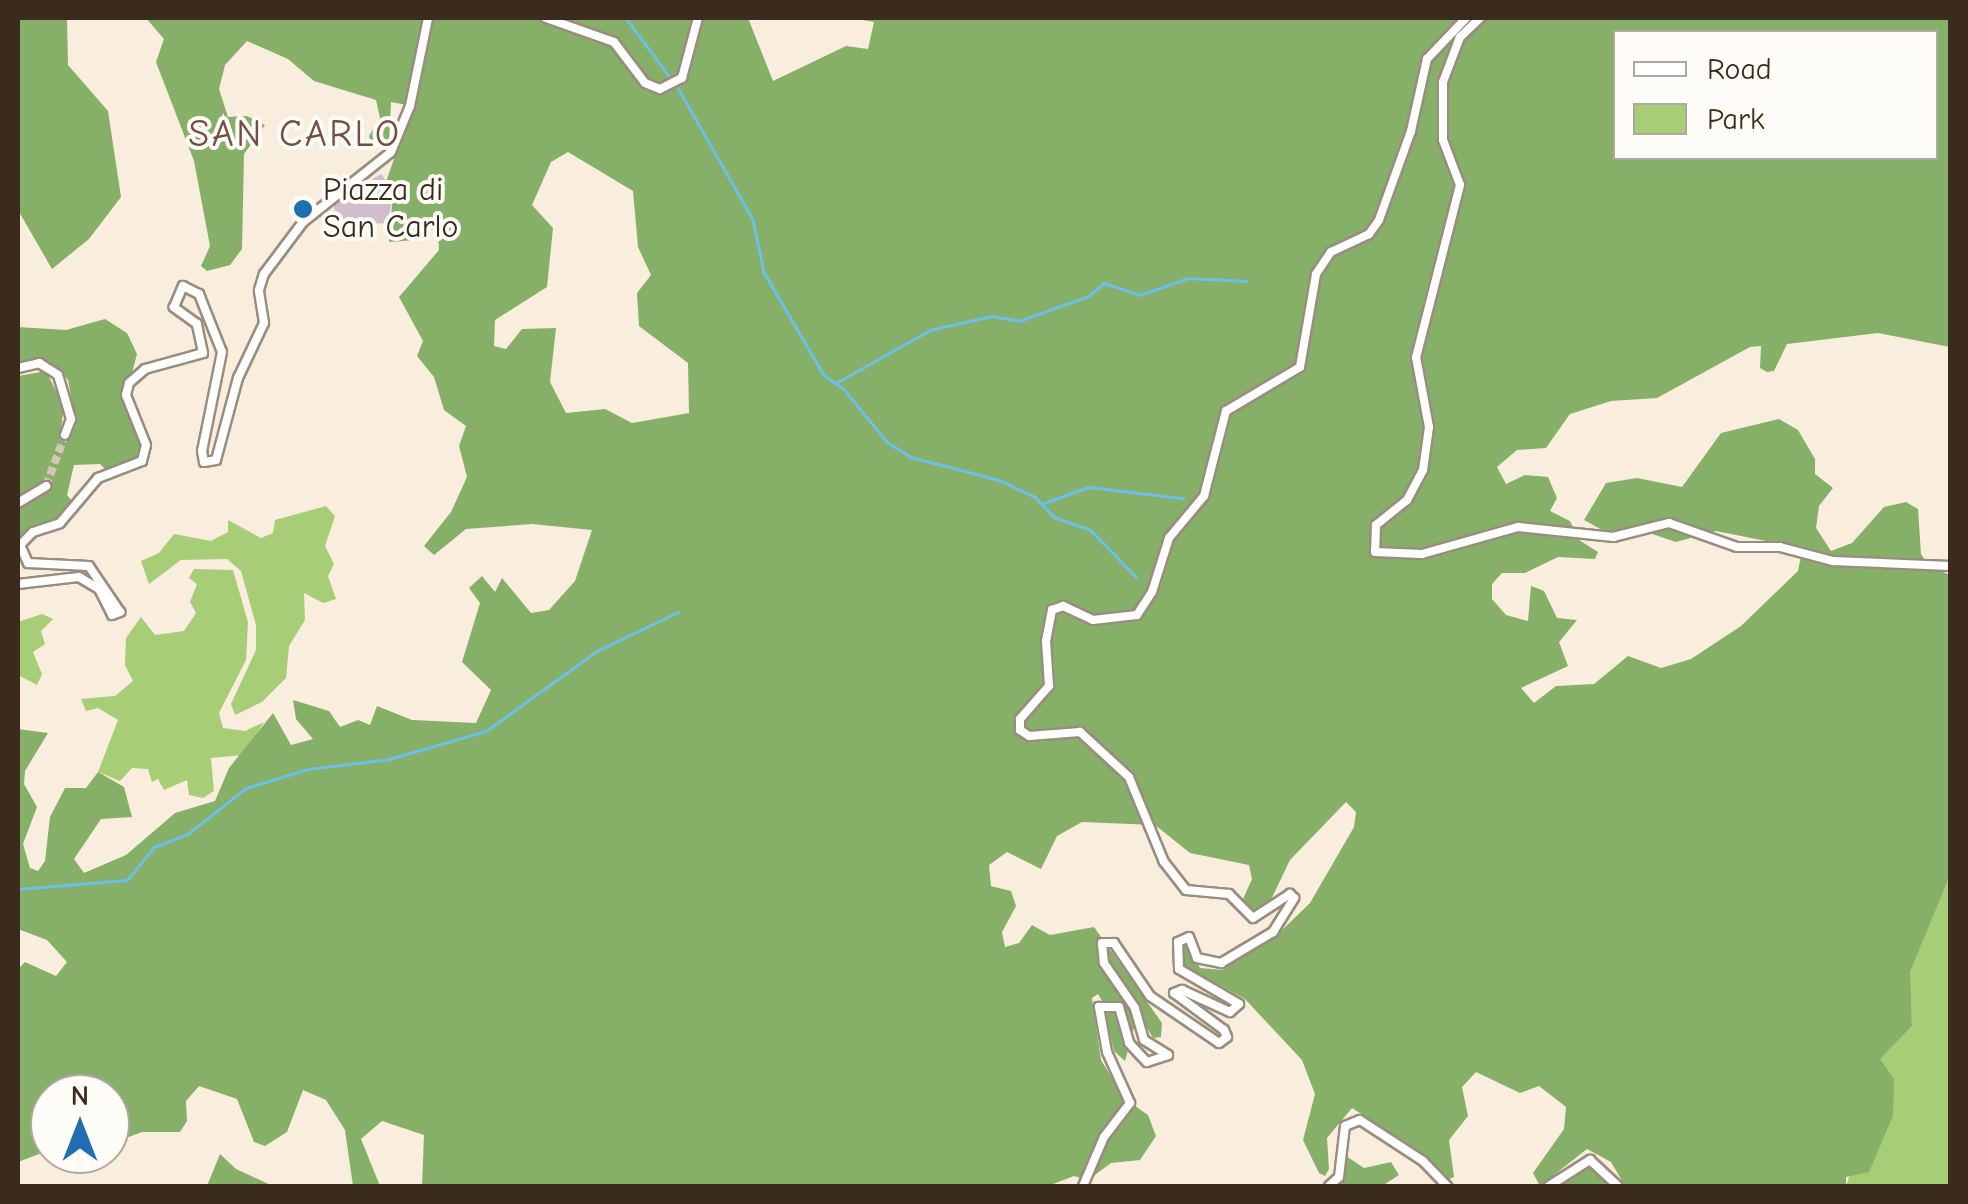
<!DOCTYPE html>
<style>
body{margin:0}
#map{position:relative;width:1968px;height:1204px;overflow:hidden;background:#f9eddd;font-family:"Comic Neue",sans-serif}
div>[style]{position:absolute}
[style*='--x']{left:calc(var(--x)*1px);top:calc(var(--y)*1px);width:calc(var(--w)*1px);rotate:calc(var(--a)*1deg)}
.industrial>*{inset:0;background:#d1bdcc}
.green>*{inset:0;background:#a8cd77}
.forest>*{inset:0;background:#86b068}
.stream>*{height:2.5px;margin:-1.25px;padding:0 1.25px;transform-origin:1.25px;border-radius:1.25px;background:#6cc0e8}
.secondary-tunnel>*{height:8px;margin-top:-4px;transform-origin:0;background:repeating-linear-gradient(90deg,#d3c6b7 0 8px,transparent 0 12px)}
.roads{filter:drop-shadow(2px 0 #9a8c7e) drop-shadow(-2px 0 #9a8c7e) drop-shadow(0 2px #9a8c7e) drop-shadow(0 -2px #9a8c7e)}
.secondary>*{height:8px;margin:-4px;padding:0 4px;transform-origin:4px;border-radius:4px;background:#fff}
.dots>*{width:28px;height:28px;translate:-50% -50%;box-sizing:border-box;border:5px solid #fdfcf7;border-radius:50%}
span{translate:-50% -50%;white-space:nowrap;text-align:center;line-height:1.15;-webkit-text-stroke:8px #fdfcf7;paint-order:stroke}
.poi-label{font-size:32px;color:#3b2a1e}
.left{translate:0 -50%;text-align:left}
.quarter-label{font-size:38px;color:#764d41;letter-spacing:2.5px}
.frame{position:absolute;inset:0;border:20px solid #3b2a1e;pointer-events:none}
.legend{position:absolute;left:1613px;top:30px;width:325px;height:130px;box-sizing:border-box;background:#fdfcf7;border:2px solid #afa8a0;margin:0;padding:12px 18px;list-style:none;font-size:30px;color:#3b2a1e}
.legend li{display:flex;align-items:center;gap:20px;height:50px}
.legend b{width:50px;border:2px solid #afa8a0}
.north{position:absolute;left:30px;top:1074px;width:100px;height:100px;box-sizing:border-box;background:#fdfcf7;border:2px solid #afa8a0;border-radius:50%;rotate:0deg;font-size:28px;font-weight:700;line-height:40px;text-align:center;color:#3b2a1e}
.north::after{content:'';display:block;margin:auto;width:35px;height:45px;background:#1f6fb2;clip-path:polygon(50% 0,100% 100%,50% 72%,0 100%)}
</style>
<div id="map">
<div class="industrial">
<div style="clip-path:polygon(381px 174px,393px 191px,388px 224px,363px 222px,357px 234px,340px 228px,333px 204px)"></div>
</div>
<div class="green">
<div style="clip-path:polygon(326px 506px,335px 516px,325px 546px,334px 564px,328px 576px,336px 599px,323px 603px,304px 593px,305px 620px,289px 646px,286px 678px,262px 702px,235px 715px,231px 704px,256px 650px,256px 625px,241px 571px,227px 559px,181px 560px,149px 584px,141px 561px,159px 553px,174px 534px,211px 541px,228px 532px,228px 520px,261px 538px,273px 533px,275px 520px)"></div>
<div style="clip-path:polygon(194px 569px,233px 570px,248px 622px,246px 660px,219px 713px,223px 728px,245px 731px,264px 722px,243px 755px,211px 758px,214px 791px,203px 798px,189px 795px,187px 780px,164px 790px,158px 779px,152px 782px,148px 769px,132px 768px,120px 781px,98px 772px,118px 720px,98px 708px,86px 711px,81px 699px,115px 696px,133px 681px,125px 665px,126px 638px,141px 617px,155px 635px,184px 631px,196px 613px,190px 602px,197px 584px,189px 578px)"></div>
<div style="clip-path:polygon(42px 614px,53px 619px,41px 631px,45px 644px,33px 652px,42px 674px,37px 685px,18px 675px,18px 622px)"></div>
<div style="clip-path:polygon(1950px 875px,1950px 1186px,1846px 1186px,1885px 1070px,1879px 1059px,1912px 1026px,1909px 972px)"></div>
</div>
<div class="forest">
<div style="clip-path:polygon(18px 18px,67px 18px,68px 65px,108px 111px,121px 197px,89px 239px,52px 269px,18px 210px)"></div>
<div style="clip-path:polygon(evenodd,146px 18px,748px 18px,773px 81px,846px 46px,868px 49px,874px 22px,850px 18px,1950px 18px,1950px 347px,1878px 333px,1787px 344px,1774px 371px,1767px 372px,1760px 368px,1761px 346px,1750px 347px,1657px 398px,1611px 401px,1570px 414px,1546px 448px,1517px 450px,1497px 467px,1506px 484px,1525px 475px,1548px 477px,1557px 498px,1550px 511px,1570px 521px,1579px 540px,1598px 552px,1595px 559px,1558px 557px,1525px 573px,1502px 573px,1492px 584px,1492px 599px,1506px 615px,1528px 621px,1531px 586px,1544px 591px,1557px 618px,1577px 620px,1559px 642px,1568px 666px,1521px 688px,1534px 703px,1556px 686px,1594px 684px,1628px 656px,1661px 668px,1691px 659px,1741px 626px,1798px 571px,1801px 556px,1791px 546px,1716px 531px,1676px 542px,1634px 528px,1604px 531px,1584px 520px,1606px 483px,1637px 478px,1682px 487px,1721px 433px,1779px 419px,1798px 430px,1815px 459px,1815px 474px,1833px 488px,1819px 506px,1816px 528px,1831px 551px,1852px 543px,1884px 507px,1906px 502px,1918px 509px,1921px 554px,1929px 566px,1950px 575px,1950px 875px,1910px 972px,1912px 1026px,1880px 1059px,1894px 1079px,1893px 1116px,1869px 1172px,1846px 1177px,1846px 1186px,1625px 1186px,1611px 1162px,1587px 1149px,1540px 1186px,1533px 1173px,1564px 1129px,1566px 1107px,1539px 1086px,1520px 1093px,1476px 1072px,1462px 1087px,1468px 1116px,1449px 1140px,1454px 1177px,1447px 1180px,1415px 1148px,1352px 1108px,1327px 1138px,1329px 1169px,1325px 1176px,1319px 1173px,1303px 1140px,1315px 1094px,1302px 1060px,1245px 999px,1186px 967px,1180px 954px,1187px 941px,1200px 968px,1222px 970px,1281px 931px,1310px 903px,1354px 827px,1356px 812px,1346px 802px,1290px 860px,1268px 906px,1255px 913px,1243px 899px,1252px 879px,1249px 865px,1190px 853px,1155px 825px,1082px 822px,1057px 836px,1041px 869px,1007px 852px,989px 865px,991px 886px,1011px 891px,1016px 906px,1002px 932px,1005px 947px,1019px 943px,1032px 925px,1050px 935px,1094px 927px,1162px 1023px,1161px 1037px,1153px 1038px,1138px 1013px,1125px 1061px,1114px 1051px,1102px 1001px,1098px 994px,1092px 998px,1101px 1060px,1125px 1099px,1148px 1115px,1156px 1136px,1140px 1160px,1111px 1163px,1088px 1180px,1074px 1176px,1048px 1186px,422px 1186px,424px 1135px,382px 1121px,361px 1139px,380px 1186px,353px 1186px,345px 1130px,326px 1100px,303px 1090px,287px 1132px,265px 1146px,254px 1142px,237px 1099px,199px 1086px,186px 1101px,187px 1121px,180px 1132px,142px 1132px,110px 1144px,110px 1094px,50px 1094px,50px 1150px,18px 1162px,18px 969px,25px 962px,56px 976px,67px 962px,47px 940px,18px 929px,18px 729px,48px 733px,25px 771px,24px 784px,37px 807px,23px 844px,30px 868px,38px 871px,45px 861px,50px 817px,65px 788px,86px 788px,98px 772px,124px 787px,132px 817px,101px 819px,74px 859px,84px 873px,126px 855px,175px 813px,215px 801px,229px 768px,273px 713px,291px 745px,313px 739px,296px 719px,293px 700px,329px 711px,340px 727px,358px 720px,370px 725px,377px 706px,412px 720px,476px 723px,491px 690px,462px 662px,480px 603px,469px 588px,482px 576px,495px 592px,502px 578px,531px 613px,549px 610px,575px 581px,592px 530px,532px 524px,466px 529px,434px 555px,424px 546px,451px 512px,467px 477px,459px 446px,466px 426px,444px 410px,434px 377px,417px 356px,423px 341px,399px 297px,439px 250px,438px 232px,415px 223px,415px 240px,389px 242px,393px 192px,384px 188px,412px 106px,391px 102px,389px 142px,372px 145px,369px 136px,380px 118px,376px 100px,314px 81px,288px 59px,247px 41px,225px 65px,219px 89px,228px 117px,247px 116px,265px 125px,244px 154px,242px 249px,230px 265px,207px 271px,201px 266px,210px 246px,194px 161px,156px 62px,164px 39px,146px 18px,1616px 32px,1936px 32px,1936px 158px,1616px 158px,1616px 32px,146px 18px,568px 152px,633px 191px,638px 247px,651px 275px,637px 293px,639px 326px,688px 363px,689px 413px,632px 423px,605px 409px,566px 413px,550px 382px,556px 328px,522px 329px,506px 349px,494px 346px,495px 320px,547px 287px,553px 228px,532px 205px,551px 162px,568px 152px)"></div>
<div style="clip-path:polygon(105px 319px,127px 333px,137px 354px,127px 392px,144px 444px,140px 459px,109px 473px,100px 464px,74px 465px,67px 495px,76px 506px,54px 524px,29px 530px,18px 547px,18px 508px,51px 486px,44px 483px,18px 499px,18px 376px,46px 371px,64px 407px,60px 435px,69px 436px,76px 425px,68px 380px,53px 364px,35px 360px,18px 366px,18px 327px,66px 330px)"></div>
<div style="clip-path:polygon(220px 1154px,236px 1169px,273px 1186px,207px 1186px)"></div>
<div style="clip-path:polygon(1346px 1156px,1364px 1168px,1391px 1162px,1399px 1175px,1382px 1186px,1339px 1186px)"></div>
<div style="clip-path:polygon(1590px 1163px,1614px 1186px,1554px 1186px)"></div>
</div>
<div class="stream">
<div style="--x:626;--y:18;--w:77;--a:53.4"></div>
<div style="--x:677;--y:86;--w:153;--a:60.3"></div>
<div style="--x:753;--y:219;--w:54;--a:78.3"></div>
<div style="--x:764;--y:272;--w:119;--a:59.8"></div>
<div style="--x:824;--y:375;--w:24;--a:35"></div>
<div style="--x:844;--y:389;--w:68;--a:50.9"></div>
<div style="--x:887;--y:442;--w:28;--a:32"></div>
<div style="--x:911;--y:457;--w:91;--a:14.6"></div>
<div style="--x:999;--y:480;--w:40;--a:25"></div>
<div style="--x:1035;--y:497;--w:28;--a:46"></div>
<div style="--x:1054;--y:517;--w:39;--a:19"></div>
<div style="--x:1091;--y:530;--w:65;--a:46.2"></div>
<div style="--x:836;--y:383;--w:108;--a:-29.4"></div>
<div style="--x:930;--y:330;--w:64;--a:-12.7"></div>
<div style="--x:992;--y:316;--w:27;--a:10"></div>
<div style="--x:1019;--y:321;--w:74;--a:-19.7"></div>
<div style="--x:1089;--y:296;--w:20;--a:-41"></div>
<div style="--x:1104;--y:283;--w:38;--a:18"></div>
<div style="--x:1140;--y:295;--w:51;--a:-19.5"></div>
<div style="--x:1188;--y:278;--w:59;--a:2.9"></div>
<div style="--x:1044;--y:503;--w:48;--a:-19.6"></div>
<div style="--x:1089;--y:487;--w:95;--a:6.7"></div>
<div style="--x:18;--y:889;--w:109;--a:-4.7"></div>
<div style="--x:127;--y:880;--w:43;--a:-50.7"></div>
<div style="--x:154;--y:847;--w:36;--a:-21"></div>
<div style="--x:188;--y:834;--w:74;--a:-38.4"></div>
<div style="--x:246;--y:788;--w:65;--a:-17"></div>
<div style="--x:308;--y:769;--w:82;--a:-7"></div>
<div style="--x:389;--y:759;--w:101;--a:-16.1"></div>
<div style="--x:486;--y:731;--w:137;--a:-35.8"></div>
<div style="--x:597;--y:651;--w:90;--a:-25.7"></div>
</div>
<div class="secondary-tunnel">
<div style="--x:46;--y:486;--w:54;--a:-69.6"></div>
</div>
<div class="roads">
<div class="secondary">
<div style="--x:546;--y:18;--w:72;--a:19.4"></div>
<div style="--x:614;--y:42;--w:51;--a:52.9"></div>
<div style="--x:645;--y:83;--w:16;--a:22"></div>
<div style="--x:660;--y:89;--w:25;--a:-27"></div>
<div style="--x:682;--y:78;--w:62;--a:-75.1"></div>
<div style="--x:1480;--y:18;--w:28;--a:136"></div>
<div style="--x:1460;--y:37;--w:48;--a:110.7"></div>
<div style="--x:1443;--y:82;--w:58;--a:90"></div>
<div style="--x:1443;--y:140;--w:48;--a:69.3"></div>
<div style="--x:1460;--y:185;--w:178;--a:104.3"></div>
<div style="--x:1416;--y:357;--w:71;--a:79.5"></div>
<div style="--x:1429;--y:427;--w:43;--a:97.9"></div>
<div style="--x:1423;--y:470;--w:34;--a:118"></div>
<div style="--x:1407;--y:500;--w:40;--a:141"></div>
<div style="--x:1376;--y:525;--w:27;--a:92"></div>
<div style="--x:1375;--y:552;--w:47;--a:2.4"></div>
<div style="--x:1422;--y:554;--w:100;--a:-15.7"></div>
<div style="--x:1518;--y:527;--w:96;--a:6"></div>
<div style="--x:1613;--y:537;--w:58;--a:-14"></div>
<div style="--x:1669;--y:523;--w:72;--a:19.4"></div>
<div style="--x:1737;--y:547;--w:43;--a:0"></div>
<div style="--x:1780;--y:547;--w:55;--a:14.8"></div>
<div style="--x:1833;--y:561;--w:117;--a:2.4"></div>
<div style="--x:18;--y:368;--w:22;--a:-13"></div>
<div style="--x:39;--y:363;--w:22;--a:32"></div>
<div style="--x:58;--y:375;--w:46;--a:73.5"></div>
<div style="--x:71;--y:419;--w:17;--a:111"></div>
<div style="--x:18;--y:503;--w:33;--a:-31"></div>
<div style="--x:18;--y:584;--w:61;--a:-6.5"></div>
<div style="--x:79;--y:577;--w:23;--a:31"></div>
<div style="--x:99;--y:589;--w:29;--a:63"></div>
<div style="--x:112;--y:615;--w:9;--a:-21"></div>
<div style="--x:120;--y:612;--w:55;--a:-124"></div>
<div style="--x:89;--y:566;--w:61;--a:-177.2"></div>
<div style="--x:28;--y:563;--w:20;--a:-114"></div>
<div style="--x:20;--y:545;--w:18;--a:-45"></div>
<div style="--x:33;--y:532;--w:28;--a:-18"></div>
<div style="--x:60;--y:523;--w:59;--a:-49.8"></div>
<div style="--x:98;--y:478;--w:47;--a:-21.1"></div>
<div style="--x:142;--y:461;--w:16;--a:-76"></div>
<div style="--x:146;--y:445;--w:54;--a:-111.8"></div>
<div style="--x:126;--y:395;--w:12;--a:-76"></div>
<div style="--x:129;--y:383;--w:21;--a:-41"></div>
<div style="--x:145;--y:369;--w:60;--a:-15.4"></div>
<div style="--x:203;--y:353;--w:30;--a:-102"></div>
<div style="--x:197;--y:324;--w:29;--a:-144"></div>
<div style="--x:174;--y:307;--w:23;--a:-67"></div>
<div style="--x:183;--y:286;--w:18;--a:27"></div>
<div style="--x:199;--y:294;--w:62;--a:68.4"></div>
<div style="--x:222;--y:352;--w:101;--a:101.4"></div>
<div style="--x:202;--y:451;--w:11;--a:80"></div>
<div style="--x:204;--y:462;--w:12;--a:-9"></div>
<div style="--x:216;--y:460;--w:85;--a:-75"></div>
<div style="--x:238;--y:378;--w:61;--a:-64.7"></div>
<div style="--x:264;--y:323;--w:33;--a:-99"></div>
<div style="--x:259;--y:290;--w:17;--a:-73"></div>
<div style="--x:264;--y:274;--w:65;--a:-53.1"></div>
<div style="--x:303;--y:222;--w:112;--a:-38.5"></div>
<div style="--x:391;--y:152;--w:50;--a:-67.6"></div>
<div style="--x:410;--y:106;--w:90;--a:-78.4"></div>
<div style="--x:1294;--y:898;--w:6;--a:-135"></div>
<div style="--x:1290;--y:894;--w:44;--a:147"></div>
<div style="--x:1253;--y:918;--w:34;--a:-135"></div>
<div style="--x:1229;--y:894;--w:43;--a:-174.7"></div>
<div style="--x:1186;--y:890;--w:36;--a:-128"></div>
<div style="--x:1164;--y:862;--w:92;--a:-112.4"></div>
<div style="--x:1129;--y:777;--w:67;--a:-137.4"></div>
<div style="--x:1080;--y:732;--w:51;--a:175.5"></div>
<div style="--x:1029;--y:736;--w:11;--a:-146"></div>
<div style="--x:1020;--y:730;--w:11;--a:-90"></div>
<div style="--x:1020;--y:719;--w:44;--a:-48.7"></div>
<div style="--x:1049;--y:686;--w:45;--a:-93.8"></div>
<div style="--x:1046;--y:641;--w:32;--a:-79"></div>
<div style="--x:1052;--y:610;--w:12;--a:-20"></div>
<div style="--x:1063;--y:606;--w:33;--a:25"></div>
<div style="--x:1093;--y:620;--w:44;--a:-6.5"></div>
<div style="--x:1137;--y:615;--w:27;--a:-57"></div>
<div style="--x:1152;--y:592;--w:57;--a:-72.5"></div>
<div style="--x:1169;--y:538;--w:55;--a:-50.2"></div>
<div style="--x:1204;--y:496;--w:88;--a:-75.5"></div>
<div style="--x:1226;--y:411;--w:86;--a:-30.7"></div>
<div style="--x:1300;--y:367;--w:94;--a:-80.2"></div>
<div style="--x:1316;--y:274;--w:27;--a:-56"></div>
<div style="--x:1331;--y:252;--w:42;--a:-25.3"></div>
<div style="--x:1369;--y:234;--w:17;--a:-54"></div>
<div style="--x:1379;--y:220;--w:95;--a:-70.2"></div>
<div style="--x:1411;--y:131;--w:74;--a:-77.5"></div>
<div style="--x:1427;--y:59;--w:57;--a:-46.4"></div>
<div style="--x:1083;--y:1186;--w:53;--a:-66.8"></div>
<div style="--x:1104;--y:1137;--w:43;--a:-52.6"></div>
<div style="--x:1130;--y:1103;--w:56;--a:-114.3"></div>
<div style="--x:1107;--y:1052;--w:46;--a:-100.1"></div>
<div style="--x:1099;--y:1007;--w:20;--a:0"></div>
<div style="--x:1119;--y:1007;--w:37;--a:74"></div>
<div style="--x:1129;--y:1043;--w:26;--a:47"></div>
<div style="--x:1147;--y:1062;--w:22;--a:-18"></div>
<div style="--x:1168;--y:1055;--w:28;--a:-148"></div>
<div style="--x:1144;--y:1040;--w:33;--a:-106"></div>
<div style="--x:1135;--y:1008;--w:55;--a:-124.6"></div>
<div style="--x:1104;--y:963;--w:20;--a:-96"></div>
<div style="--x:1102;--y:943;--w:12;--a:0"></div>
<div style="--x:1114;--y:943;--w:64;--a:55.8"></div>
<div style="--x:1150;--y:996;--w:83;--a:34.3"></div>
<div style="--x:1219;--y:1043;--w:10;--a:-37"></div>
<div style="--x:1227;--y:1037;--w:8;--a:-113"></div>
<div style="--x:1224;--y:1030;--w:62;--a:-143.5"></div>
<div style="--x:1174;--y:993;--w:9;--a:-21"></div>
<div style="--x:1182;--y:990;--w:53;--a:24.6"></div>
<div style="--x:1230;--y:1012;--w:12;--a:-42"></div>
<div style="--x:1239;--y:1004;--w:69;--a:-149.7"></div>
<div style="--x:1179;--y:969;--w:27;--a:-92"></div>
<div style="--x:1178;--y:942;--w:12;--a:-24"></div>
<div style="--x:1189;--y:937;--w:22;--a:69"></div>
<div style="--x:1197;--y:958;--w:25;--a:12"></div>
<div style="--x:1221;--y:963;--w:61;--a:-30.8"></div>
<div style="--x:1273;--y:932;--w:40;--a:-58"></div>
<div style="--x:1329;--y:1186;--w:13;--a:-42"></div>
<div style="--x:1339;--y:1177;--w:51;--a:-83.3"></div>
<div style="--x:1345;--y:1126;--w:16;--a:-22"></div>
<div style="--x:1360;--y:1120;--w:75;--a:33.1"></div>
<div style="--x:1423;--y:1161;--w:35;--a:46"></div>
<div style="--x:1549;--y:1186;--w:49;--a:-32.4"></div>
<div style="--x:1590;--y:1160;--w:38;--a:43"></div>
</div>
</div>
<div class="dots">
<div style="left:303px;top:209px;background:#1f6fb2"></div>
</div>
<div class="poi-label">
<span class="left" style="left:323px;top:209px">Piazza di<br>San Carlo</span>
</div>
<div class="quarter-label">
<span style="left:295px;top:135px">SAN CARLO</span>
</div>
<div class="frame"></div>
<ul class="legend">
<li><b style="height:12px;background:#fff"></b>Road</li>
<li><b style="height:28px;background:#a8cd77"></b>Park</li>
</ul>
<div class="north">N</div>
</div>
